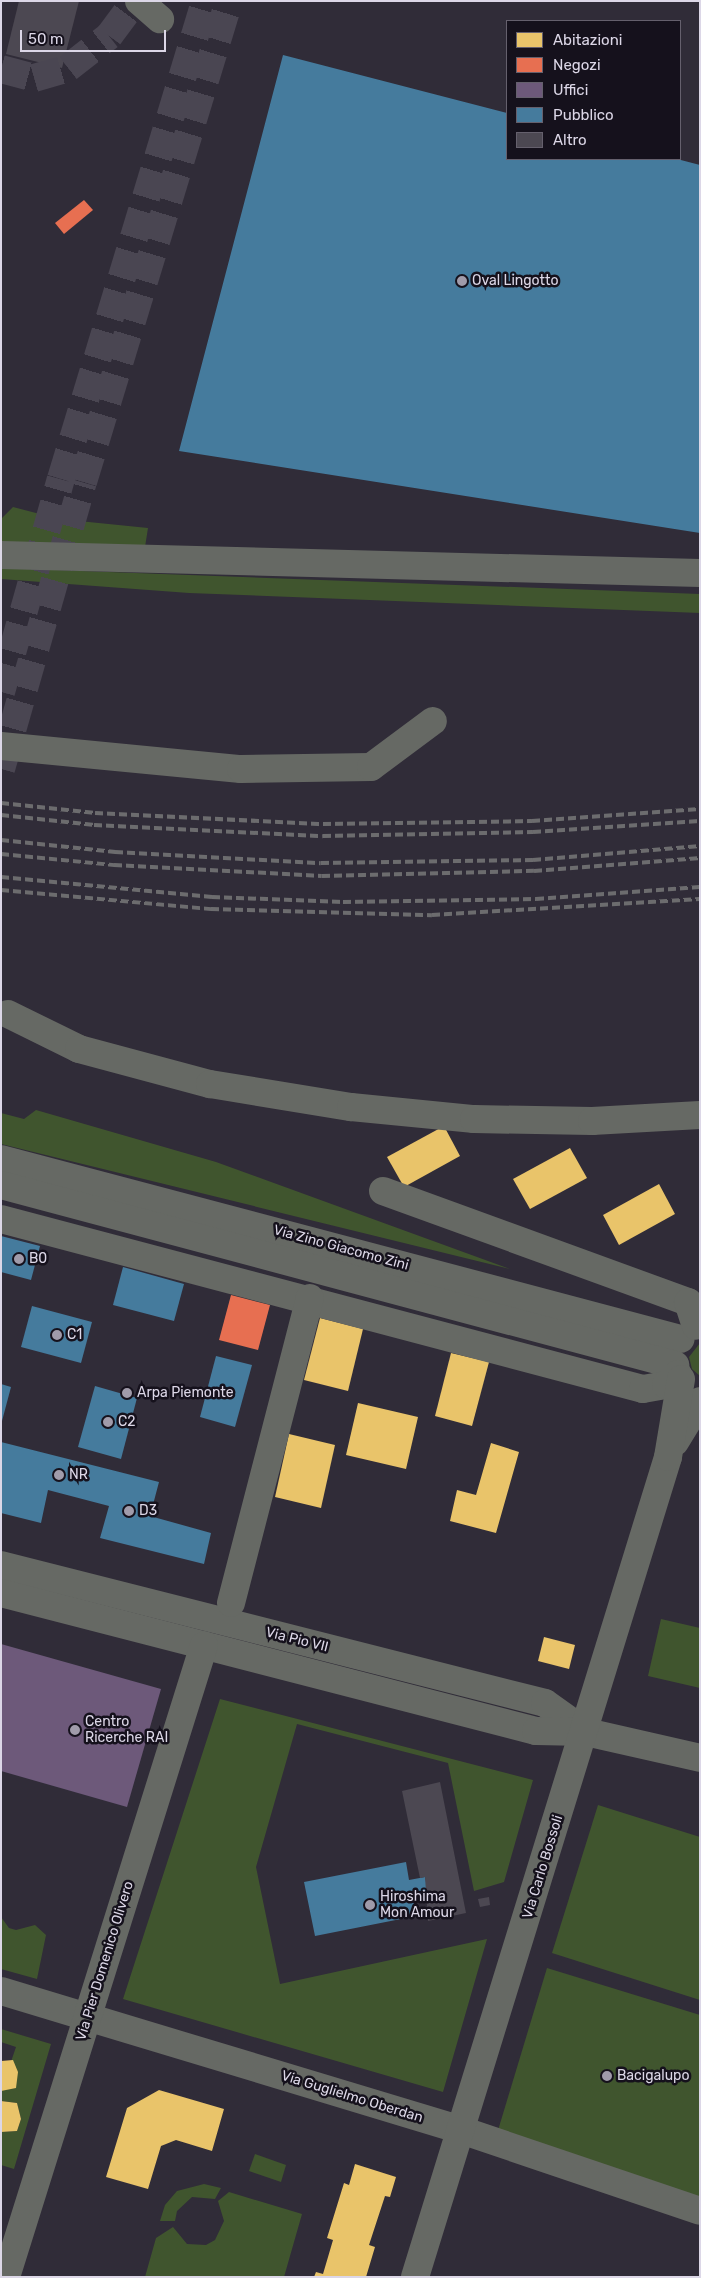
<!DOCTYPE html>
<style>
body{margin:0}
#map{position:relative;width:701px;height:2278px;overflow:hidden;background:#302c38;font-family:Rubik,sans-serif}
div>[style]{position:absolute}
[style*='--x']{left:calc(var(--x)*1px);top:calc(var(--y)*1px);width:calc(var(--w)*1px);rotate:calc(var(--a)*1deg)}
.green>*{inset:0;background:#40552e}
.homes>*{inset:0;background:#e9c46a}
.shops>*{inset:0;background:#e76f51}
.offices>*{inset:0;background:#6d597a}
.public>*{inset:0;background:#457b9d}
.building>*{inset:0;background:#4c4852}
.minor-tunnel>*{height:28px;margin-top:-14px;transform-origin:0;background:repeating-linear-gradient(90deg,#4a4652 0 28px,transparent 0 42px)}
.major-tunnel>*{height:28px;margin-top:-14px;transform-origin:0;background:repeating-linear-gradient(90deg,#4a4652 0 28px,transparent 0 42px)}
.minor>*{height:28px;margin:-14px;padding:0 14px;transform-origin:14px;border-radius:14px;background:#666964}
.rail>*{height:4px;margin-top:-2px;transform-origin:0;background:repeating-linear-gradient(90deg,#6c6c6e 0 8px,transparent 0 12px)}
.dots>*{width:14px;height:14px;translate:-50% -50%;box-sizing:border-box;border:2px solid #15111c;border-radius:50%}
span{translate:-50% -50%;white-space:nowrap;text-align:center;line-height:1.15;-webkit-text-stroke:5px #15111c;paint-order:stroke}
.poi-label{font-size:14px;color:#dcd7e7}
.left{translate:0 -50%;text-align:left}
.street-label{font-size:14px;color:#dcd7e7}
.frame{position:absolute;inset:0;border:2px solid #dcd7e7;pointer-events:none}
.legend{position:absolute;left:506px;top:20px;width:175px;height:140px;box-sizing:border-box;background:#15111c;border:1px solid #65606d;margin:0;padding:6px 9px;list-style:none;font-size:15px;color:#dcd7e7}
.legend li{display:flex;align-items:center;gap:10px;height:25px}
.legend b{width:25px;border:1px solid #65606d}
.scale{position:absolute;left:20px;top:30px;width:146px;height:22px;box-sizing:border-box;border:2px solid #dcd7e7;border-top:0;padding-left:6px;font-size:15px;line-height:18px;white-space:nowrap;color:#dcd7e7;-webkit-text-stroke:4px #15111c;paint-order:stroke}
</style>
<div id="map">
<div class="green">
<div style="clip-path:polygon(13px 507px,59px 519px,148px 528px,145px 547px,1px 543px,1px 519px)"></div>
<div style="clip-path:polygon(1px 568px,700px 594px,700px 613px,189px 593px,1px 579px)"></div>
<div style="clip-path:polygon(36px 1110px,216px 1162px,510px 1269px,1px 1144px,1px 1113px,24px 1119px)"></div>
<div style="clip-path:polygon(700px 1343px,700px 1376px,692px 1369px,689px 1357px)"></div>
<div style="clip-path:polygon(661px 1619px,700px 1628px,700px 1688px,648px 1676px)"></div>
<div style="clip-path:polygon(220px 1699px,533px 1780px,504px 1882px,474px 1891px,448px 1763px,297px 1724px,256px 1867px,280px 1984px,487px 1939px,443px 2092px,123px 1999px)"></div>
<div style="clip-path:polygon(598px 1805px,700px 1837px,700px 2000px,552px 1953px)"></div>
<div style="clip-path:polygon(1px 1917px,9px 1928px,16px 1930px,35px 1925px,46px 1935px,37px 1979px,1px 1969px)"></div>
<div style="clip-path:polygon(547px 1968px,700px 2015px,700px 2200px,496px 2137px)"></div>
<div style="clip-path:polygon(1px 2029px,51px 2044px,14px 2169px,1px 2165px,1px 2132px,17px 2131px,21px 2119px,17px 2103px,1px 2101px,1px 2091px,16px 2047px,1px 2042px)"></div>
<div style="clip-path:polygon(255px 2154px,286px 2165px,281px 2182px,249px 2171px)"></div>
<div style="clip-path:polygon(204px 2184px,221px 2188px,215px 2199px,192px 2197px,177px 2211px,175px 2221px,160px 2221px,165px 2205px,177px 2191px)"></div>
<div style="clip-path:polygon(229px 2192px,302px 2214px,284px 2277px,145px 2277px,156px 2238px,173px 2227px,187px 2244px,206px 2245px,215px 2240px,224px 2221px,218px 2201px)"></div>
</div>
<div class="homes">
<div style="clip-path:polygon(444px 1126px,460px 1156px,404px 1187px,387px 1157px)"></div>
<div style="clip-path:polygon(570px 1148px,587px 1178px,530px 1209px,513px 1179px)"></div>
<div style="clip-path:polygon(659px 1184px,675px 1214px,619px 1245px,603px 1215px)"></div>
<div style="clip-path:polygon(320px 1318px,363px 1329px,348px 1391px,304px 1380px)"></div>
<div style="clip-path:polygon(451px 1353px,489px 1362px,472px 1426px,435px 1416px)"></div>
<div style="clip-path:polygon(358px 1403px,418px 1417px,406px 1469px,346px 1455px)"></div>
<div style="clip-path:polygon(289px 1434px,335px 1445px,321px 1508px,275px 1497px)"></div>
<div style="clip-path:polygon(491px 1443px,519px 1452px,496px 1533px,450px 1521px,457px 1490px,476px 1495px)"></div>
<div style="clip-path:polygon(544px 1637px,575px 1645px,569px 1669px,538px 1661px)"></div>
<div style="clip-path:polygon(13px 2060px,18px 2072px,16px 2088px,1px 2091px,1px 2061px)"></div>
<div style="clip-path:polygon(159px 2090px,224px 2109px,212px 2151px,176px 2140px,161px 2146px,148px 2189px,106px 2177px,127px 2108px)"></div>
<div style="clip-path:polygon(1px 2101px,17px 2103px,21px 2119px,17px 2131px,1px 2132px)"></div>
<div style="clip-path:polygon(355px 2164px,396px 2177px,390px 2197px,385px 2196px,369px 2245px,375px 2247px,366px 2277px,314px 2277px,316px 2272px,323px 2274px,333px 2240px,327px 2238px,344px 2183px,349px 2185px)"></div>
</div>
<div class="shops">
<div style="clip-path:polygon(84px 200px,93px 210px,64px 234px,55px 223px)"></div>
<div style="clip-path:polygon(231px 1295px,270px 1305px,258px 1350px,219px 1340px)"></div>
</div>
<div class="offices">
<div style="clip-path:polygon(1px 1644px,161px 1689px,127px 1807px,1px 1771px)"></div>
</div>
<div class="public">
<div style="clip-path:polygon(283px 55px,507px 113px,507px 159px,677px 159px,700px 165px,700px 533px,179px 451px)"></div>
<div style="clip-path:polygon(1px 1236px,40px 1246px,31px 1280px,1px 1272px)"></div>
<div style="clip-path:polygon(123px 1267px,184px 1284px,174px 1321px,113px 1305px)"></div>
<div style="clip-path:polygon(32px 1306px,92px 1322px,81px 1363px,21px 1347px)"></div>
<div style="clip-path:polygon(216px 1356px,252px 1365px,235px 1427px,200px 1417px)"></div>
<div style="clip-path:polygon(1px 1384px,11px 1387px,2px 1421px,1px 1421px)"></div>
<div style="clip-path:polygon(95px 1386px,137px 1398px,121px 1459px,78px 1447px)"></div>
<div style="clip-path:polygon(1px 1442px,159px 1482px,150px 1516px,211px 1533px,204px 1564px,100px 1538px,109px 1506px,48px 1490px,41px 1523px,1px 1513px)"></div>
<div style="clip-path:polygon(406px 1862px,409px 1880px,425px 1877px,429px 1897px,413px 1900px,416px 1916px,315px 1936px,304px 1882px)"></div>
</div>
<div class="building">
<div style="clip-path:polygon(19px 1px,79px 1px,62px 68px,6px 54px)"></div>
<div style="clip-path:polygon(440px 1782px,466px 1913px,428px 1921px,425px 1877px,420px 1878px,402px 1791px)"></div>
<div style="clip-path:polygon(489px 1897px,490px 1905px,480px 1907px,478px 1899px)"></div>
</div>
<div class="minor-tunnel">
<div style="--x:1;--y:69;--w:34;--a:15"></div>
<div style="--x:34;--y:78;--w:35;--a:-16"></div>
<div style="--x:68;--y:68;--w:52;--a:-38"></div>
<div style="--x:109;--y:36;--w:44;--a:-53.4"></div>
</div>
<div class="major-tunnel">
<div style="--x:1;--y:692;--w:221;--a:-74.3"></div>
<div style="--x:61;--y:479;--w:499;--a:-73.2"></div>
<div style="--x:1;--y:769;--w:298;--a:-74.1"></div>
<div style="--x:83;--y:482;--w:503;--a:-73.12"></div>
</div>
<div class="minor">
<div style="--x:139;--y:1;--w:28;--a:41"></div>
<div style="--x:1;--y:555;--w:699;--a:1.48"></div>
<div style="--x:1;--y:746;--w:241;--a:5.5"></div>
<div style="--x:241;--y:769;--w:130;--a:-0.9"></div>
<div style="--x:371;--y:767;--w:77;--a:-36.6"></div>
<div style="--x:8;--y:1014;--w:79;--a:26.2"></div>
<div style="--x:79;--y:1049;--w:136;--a:15"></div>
<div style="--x:210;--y:1084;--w:143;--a:9.3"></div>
<div style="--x:351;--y:1107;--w:124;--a:5.6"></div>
<div style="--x:474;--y:1119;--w:118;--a:1"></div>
<div style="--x:592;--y:1121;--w:108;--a:-3.2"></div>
<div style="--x:1;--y:1159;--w:703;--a:14.83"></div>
<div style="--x:1;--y:1185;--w:698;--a:14.95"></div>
<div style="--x:383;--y:1191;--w:325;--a:20"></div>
<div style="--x:688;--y:1302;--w:25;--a:72"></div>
<div style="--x:1;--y:1219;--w:664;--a:14.83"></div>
<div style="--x:643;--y:1389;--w:23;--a:-10"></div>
<div style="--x:666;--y:1385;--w:16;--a:-43"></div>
<div style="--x:675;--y:1442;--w:48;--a:-58.6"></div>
<div style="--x:1;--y:1565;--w:561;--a:14.23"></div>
<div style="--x:545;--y:1703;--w:50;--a:35.3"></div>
<div style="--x:1;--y:1593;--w:553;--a:14.46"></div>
<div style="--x:536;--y:1731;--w:50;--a:1.1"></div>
<div style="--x:586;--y:1732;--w:117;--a:12.8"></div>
<div style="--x:231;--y:1603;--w:315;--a:-75.5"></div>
<div style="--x:1;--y:1991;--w:481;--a:16.8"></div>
<div style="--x:461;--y:2130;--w:252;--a:18.7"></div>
<div style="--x:6;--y:2277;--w:662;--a:-72.6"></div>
<div style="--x:415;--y:2277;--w:858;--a:-72.85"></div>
<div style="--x:668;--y:1457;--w:79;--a:-80.5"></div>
</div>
<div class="rail">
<div style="--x:1;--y:803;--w:95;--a:6.1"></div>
<div style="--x:95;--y:813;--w:228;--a:2.8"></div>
<div style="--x:323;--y:824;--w:209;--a:-0.8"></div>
<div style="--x:532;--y:821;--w:168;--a:-4.1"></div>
<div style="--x:1;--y:815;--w:94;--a:6.1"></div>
<div style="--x:94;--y:825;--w:229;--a:2.8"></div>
<div style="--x:323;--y:836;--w:210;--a:-1.1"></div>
<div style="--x:533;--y:832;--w:167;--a:-3.8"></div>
<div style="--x:1;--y:840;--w:115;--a:6"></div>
<div style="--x:115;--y:852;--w:206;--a:3.1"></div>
<div style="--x:321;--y:863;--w:212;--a:-0.8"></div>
<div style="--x:533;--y:860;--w:168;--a:-4.8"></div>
<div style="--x:1;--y:854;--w:114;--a:5.6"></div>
<div style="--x:114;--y:865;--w:208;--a:3"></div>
<div style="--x:322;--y:876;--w:212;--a:-1.4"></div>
<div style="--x:534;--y:871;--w:167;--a:-4.5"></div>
<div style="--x:1;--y:877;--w:212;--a:5.4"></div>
<div style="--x:212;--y:897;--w:131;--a:2.2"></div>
<div style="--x:343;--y:902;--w:193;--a:-0.9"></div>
<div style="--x:536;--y:899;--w:164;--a:-4.2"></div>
<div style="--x:1;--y:890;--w:211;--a:5.2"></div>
<div style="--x:211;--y:909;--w:221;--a:1.6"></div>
<div style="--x:432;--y:915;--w:268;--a:-3.4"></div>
</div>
<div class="dots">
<div style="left:462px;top:281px;background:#a09baa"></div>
<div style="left:19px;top:1259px;background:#a09baa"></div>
<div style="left:57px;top:1335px;background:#a09baa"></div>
<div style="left:127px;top:1393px;background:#a09baa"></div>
<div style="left:108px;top:1422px;background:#a09baa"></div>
<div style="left:59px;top:1475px;background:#a09baa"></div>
<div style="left:129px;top:1511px;background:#a09baa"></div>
<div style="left:75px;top:1730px;background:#a09baa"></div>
<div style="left:370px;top:1905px;background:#a09baa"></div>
<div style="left:607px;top:2076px;background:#a09baa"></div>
</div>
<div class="poi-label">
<span class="left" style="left:472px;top:281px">Oval Lingotto</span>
<span class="left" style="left:29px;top:1259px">B0</span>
<span class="left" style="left:67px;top:1335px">C1</span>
<span class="left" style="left:137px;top:1393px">Arpa Piemonte</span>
<span class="left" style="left:118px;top:1422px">C2</span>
<span class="left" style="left:69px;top:1475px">NR</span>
<span class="left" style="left:139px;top:1511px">D3</span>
<span class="left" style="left:85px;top:1730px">Centro<br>Ricerche RAI</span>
<span class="left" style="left:380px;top:1905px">Hiroshima<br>Mon Amour</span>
<span class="left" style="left:617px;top:2076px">Bacigalupo</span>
</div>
<div class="street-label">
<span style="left:341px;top:1248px;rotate:15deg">Via Zino Giacomo Zini</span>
<span style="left:297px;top:1640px;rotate:14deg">Via Pio VII</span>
<span style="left:543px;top:1867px;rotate:-73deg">Via Carlo Bossoli</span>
<span style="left:105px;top:1961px;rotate:-73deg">Via Pier Domenico Olivero</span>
<span style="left:352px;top:2097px;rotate:17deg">Via Guglielmo Oberdan</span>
</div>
<div class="frame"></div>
<ul class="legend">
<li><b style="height:14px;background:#e9c46a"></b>Abitazioni</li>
<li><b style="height:14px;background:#e76f51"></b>Negozi</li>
<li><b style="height:14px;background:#6d597a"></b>Uffici</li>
<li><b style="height:14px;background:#457b9d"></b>Pubblico</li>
<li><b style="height:14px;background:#4c4852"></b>Altro</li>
</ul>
<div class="scale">50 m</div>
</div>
